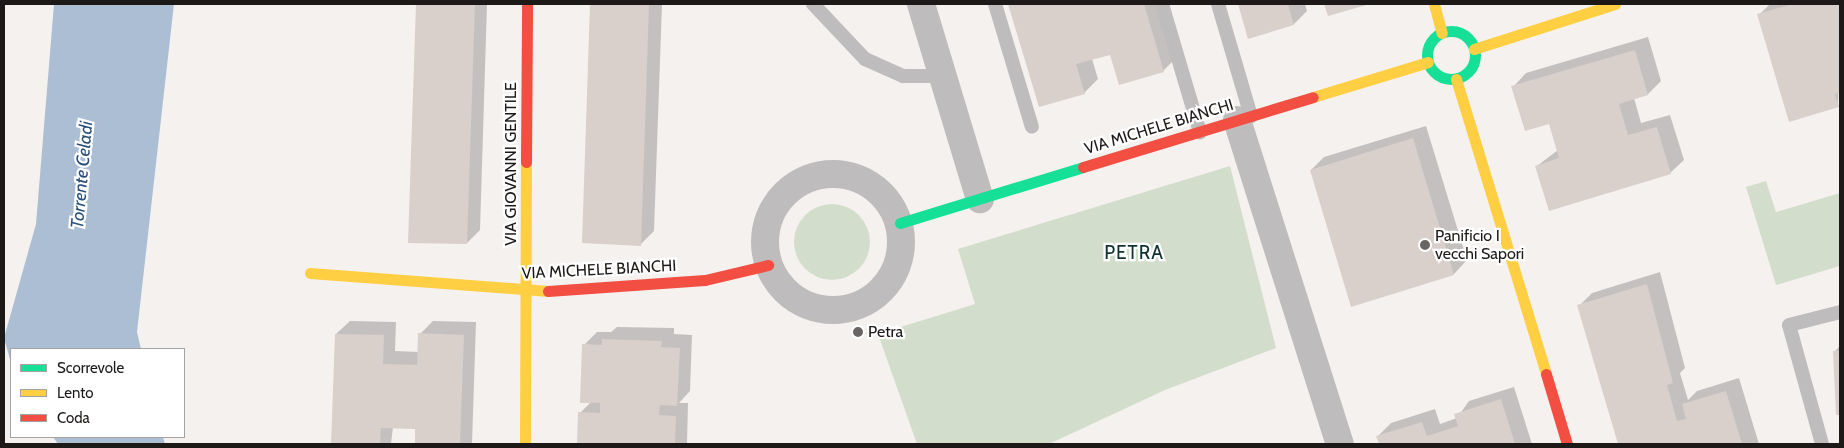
<!DOCTYPE html>
<style>
body{margin:0}
#map{position:relative;width:1844px;height:448px;overflow:hidden;background:#f5f1ef;font-family:Cabin,sans-serif}
div>[style]{position:absolute}
[style*='--x']{left:calc(var(--x)*1px);top:calc(var(--y)*1px);width:calc(var(--w)*1px);rotate:calc(var(--a)*1deg)}
.green>*{inset:0;background:#d3ddcc}
.round{border-radius:50%}
.water>*{inset:0;background:#acbed4}
.shadow>*{inset:0;background:#0003}
.building>*{inset:0;background:#d9cfcb}
.lane>*{height:14px;margin:-7px;padding:0 7px;transform-origin:7px;border-radius:7px;background:#bebcbc}
.street>*{height:28px;margin:-14px;padding:0 14px;transform-origin:14px;border-radius:14px;background:#bebcbc}
.street>.ring{margin:-14px;padding:0;box-sizing:content-box;background:none;border:28px solid #bebcbc;border-radius:50%}
.fast>*{height:11px;margin:-5.5px;padding:0 5.5px;transform-origin:5.5px;border-radius:5.5px;background:#16e098}
.fast>.ring{margin:-5.5px;padding:0;box-sizing:content-box;background:none;border:11px solid #16e098;border-radius:50%}
.slow>*{height:11px;margin:-5.5px;padding:0 5.5px;transform-origin:5.5px;border-radius:5.5px;background:#ffcf43}
.jam>*{height:11px;margin:-5.5px;padding:0 5.5px;transform-origin:5.5px;border-radius:5.5px;background:#f24e42}
.dots>*{width:14px;height:14px;translate:-50% -50%;box-sizing:border-box;border:2px solid #fff;border-radius:50%}
span{translate:-50% -50%;white-space:nowrap;text-align:center;line-height:1.15;-webkit-text-stroke:4.5px #fff;paint-order:stroke}
.street-label{font-size:16px;color:#1c1918}
.poi-label{font-size:16px;color:#1c1918}
.left{translate:0 -50%;text-align:left}
.water-label{font-size:18px;color:#274f7a;font-style:italic}
.quarter-label{font-size:19px;color:#10322e;letter-spacing:1px}
.frame{position:absolute;inset:0;border:5px solid #1c1918;pointer-events:none}
.legend{position:absolute;left:10px;top:348px;width:175px;height:90px;box-sizing:border-box;background:#fff;border:1px solid #a4a3a3;margin:0;padding:6px 9px;list-style:none;font-size:15px;color:#1c1918}
.legend li{display:flex;align-items:center;gap:10px;height:25px}
.legend b{width:25px;border:1px solid #a4a3a3}
</style>
<div id="map">
<div class="green">
<div style="clip-path:polygon(1230px 166px,1276px 348px,1165px 390px,1049px 444px,917px 444px,878px 334px,975px 304px,958px 249px)"></div>
<div style="clip-path:polygon(1766px 181px,1776px 212px,1840px 193px,1840px 266px,1776px 285px,1746px 187px)"></div>
<div class="round" style="left:794px;top:204px;width:76px;height:76px"></div>
</div>
<div class="water">
<div style="clip-path:polygon(54px 4px,174px 4px,137px 332px,141px 349px,11px 349px,11px 363px,4px 338px,36px 224px)"></div>
<div style="clip-path:polygon(53px 437px,163px 437px,165px 444px,58px 444px)"></div>
</div>
<div class="shadow">
<div style="clip-path:polygon(417px 4px,487px 4px,480px 230px,467px 243px,409px 241px)"></div>
<div style="clip-path:polygon(591px 4px,662px 4px,654px 231px,641px 244px,583px 242px)"></div>
<div style="clip-path:polygon(1010px 4px,1161px 4px,1177px 57px,1163px 71px,1111px 53px,1092px 59px,1098px 79px,1084px 93px,1039px 106px)"></div>
<div style="clip-path:polygon(1239px 4px,1305px 4px,1307px 11px,1294px 24px,1249px 37px)"></div>
<div style="clip-path:polygon(1770px 4px,1840px 4px,1838px 105px,1759px 15px)"></div>
<div style="clip-path:polygon(1648px 37px,1661px 81px,1648px 94px,1634px 98px,1641px 123px,1670px 115px,1684px 160px,1670px 173px,1537px 166px,1558px 150px,1550px 122px,1513px 87px,1526px 73px)"></div>
<div style="clip-path:polygon(1426px 126px,1467px 260px,1454px 274px,1352px 305px,1311px 170px,1324px 157px)"></div>
<div style="clip-path:polygon(1660px 272px,1685px 368px,1680px 373px,1688px 400px,1697px 391px,1739px 378px,1759px 444px,1620px 444px,1579px 306px,1592px 293px)"></div>
<div style="clip-path:polygon(350px 321px,396px 322px,395px 351px,419px 352px,420px 334px,433px 321px,476px 322px,472px 444px,416px 444px,417px 428px,393px 427px,391px 444px,333px 444px,336px 334px)"></div>
<div style="clip-path:polygon(617px 327px,674px 328px,674px 334px,692px 335px,690px 391px,679px 403px,688px 403px,687px 444px,578px 444px,580px 413px,591px 402px,584px 345px,597px 332px,611px 332px)"></div>
<div style="clip-path:polygon(1840px 346px,1840px 414px,1837px 414px,1834px 352px)"></div>
<div style="clip-path:polygon(1514px 387px,1532px 444px,1380px 444px,1378px 436px,1391px 423px,1435px 409px,1440px 424px,1457px 418px,1469px 401px)"></div>
</div>
<div class="building">
<div style="clip-path:polygon(416px 4px,475px 4px,467px 244px,408px 243px)"></div>
<div style="clip-path:polygon(590px 4px,649px 4px,641px 246px,582px 243px)"></div>
<div style="clip-path:polygon(1008px 4px,1144px 4px,1164px 72px,1119px 85px,1110px 55px,1076px 64px,1085px 94px,1039px 107px)"></div>
<div style="clip-path:polygon(1238px 4px,1288px 4px,1294px 25px,1248px 39px)"></div>
<div style="clip-path:polygon(1324px 4px,1370px 4px,1328px 16px)"></div>
<div style="clip-path:polygon(1793px 4px,1840px 4px,1840px 93px,1835px 94px,1839px 107px,1789px 122px,1757px 14px)"></div>
<div style="clip-path:polygon(1635px 50px,1648px 95px,1619px 104px,1628px 135px,1657px 127px,1671px 174px,1549px 211px,1535px 166px,1559px 158px,1549px 124px,1525px 131px,1511px 86px)"></div>
<div style="clip-path:polygon(1413px 138px,1454px 275px,1351px 307px,1310px 170px)"></div>
<div style="clip-path:polygon(1647px 284px,1673px 383px,1667px 385px,1677px 421px,1686px 419px,1682px 404px,1726px 391px,1742px 444px,1618px 444px,1577px 305px)"></div>
<div style="clip-path:polygon(418px 333px,464px 335px,460px 444px,415px 444px,415px 429px,381px 428px,380px 444px,331px 444px,335px 334px,384px 335px,383px 364px,417px 365px)"></div>
<div style="clip-path:polygon(602px 339px,662px 341px,661px 347px,680px 348px,677px 406px,660px 405px,659px 415px,676px 416px,675px 444px,577px 444px,578px 412px,600px 413px,600px 403px,580px 403px,582px 344px,602px 345px)"></div>
<div style="clip-path:polygon(1833px 351px,1840px 351px,1840px 415px,1836px 415px)"></div>
<div style="clip-path:polygon(1501px 399px,1515px 444px,1379px 444px,1376px 436px,1422px 422px,1427px 436px,1458px 426px,1454px 414px)"></div>
</div>
<div class="lane">
<div style="--x:813;--y:4;--w:76;--a:46.6"></div>
<div style="--x:865;--y:59;--w:42;--a:24.1"></div>
<div style="--x:903;--y:76;--w:39;--a:0"></div>
<div style="--x:995;--y:4;--w:128;--a:73.3"></div>
<div style="--x:1162;--y:4;--w:134;--a:73.5"></div>
<div style="--x:1218;--y:4;--w:117;--a:73.6"></div>
<div style="--x:1822;--y:444;--w:123;--a:-105.5"></div>
<div style="--x:1789;--y:325;--w:53;--a:-14.3"></div>
</div>
<div class="street">
<div style="--x:921;--y:4;--w:204;--a:73.2"></div>
<div style="--x:1237;--y:120;--w:340;--a:72.4"></div>
<div class="ring" style="left:765px;top:174px;width:108px;height:108px"></div>
</div>
<div class="fast">
<div class="ring" style="left:1427px;top:31px;width:37px;height:37px"></div>
<div style="--x:900;--y:223;--w:191;--a:-17"></div>
</div>
<div class="slow">
<div style="--x:1434;--y:4;--w:30;--a:75"></div>
<div style="--x:1474;--y:49;--w:148;--a:-17.7"></div>
<div style="--x:1456;--y:79;--w:308;--a:73"></div>
<div style="--x:1313;--y:97;--w:120;--a:-16.9"></div>
<div style="--x:310;--y:273;--w:239;--a:4.3"></div>
<div style="--x:525;--y:444;--w:282;--a:-89.8"></div>
</div>
<div class="jam">
<div style="--x:526;--y:162;--w:158;--a:-89.6"></div>
<div style="--x:1083;--y:167;--w:240;--a:-16.9"></div>
<div style="--x:548;--y:291;--w:157;--a:-4"></div>
<div style="--x:705;--y:280;--w:65;--a:-13.4"></div>
<div style="--x:1546;--y:374;--w:73;--a:73.3"></div>
</div>
<div class="dots">
<div style="left:1425px;top:245px;background:#686563"></div>
<div style="left:858px;top:332px;background:#686563"></div>
</div>
<div class="street-label">
<span style="left:1159px;top:127px;rotate:-17deg">VIA MICHELE BIANCHI</span>
<span style="left:511px;top:164px;rotate:-90deg">VIA GIOVANNI GENTILE</span>
<span style="left:599px;top:270px;rotate:-3deg">VIA MICHELE BIANCHI</span>
</div>
<div class="poi-label">
<span class="left" style="left:1435px;top:245px">Panificio I<br>vecchi Sapori</span>
<span class="left" style="left:868px;top:332px">Petra</span>
</div>
<div class="water-label">
<span style="left:82px;top:175px;rotate:-85deg">Torrente Celadi</span>
</div>
<div class="quarter-label">
<span style="left:1134px;top:253px">PETRA</span>
</div>
<div class="frame"></div>
<ul class="legend">
<li><b style="height:6px;background:#16e098"></b>Scorrevole</li>
<li><b style="height:6px;background:#ffcf43"></b>Lento</li>
<li><b style="height:6px;background:#f24e42"></b>Coda</li>
</ul>
</div>
